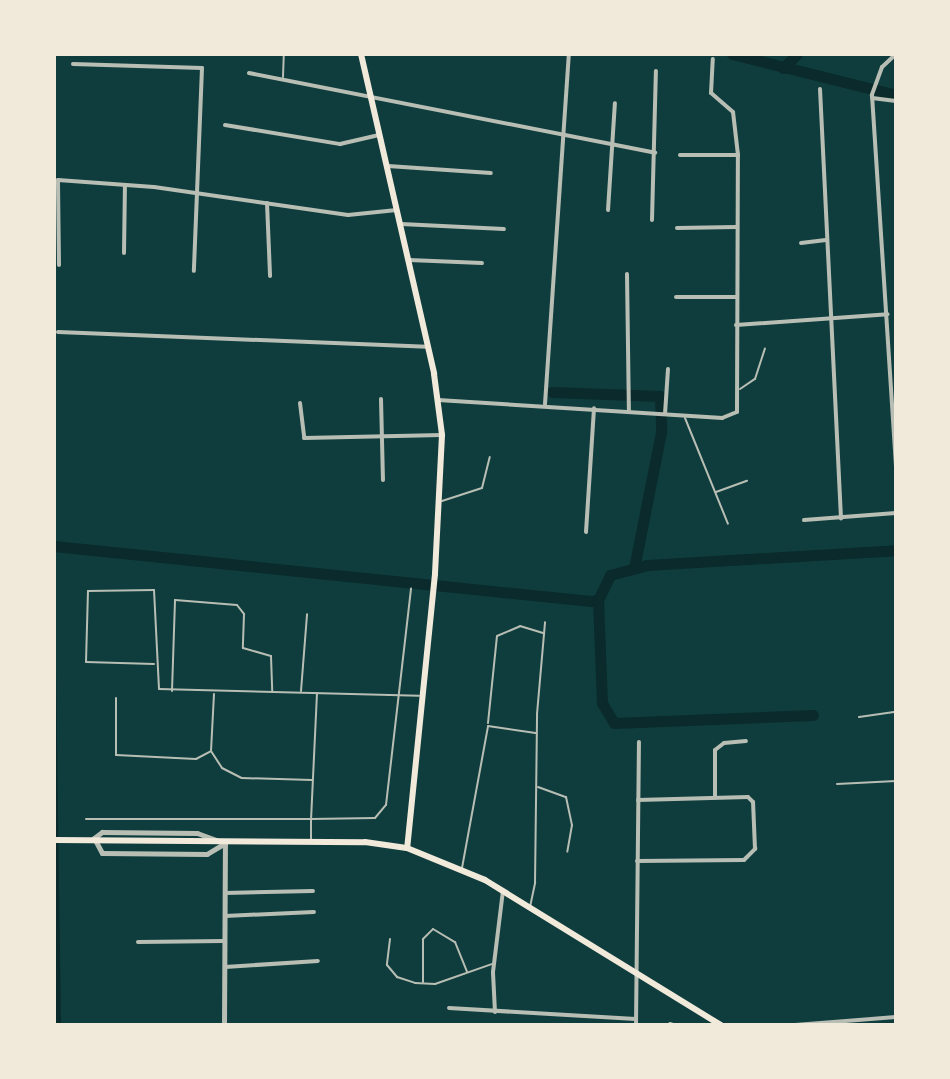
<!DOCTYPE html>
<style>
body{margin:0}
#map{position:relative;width:950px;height:1079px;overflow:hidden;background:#0f3d3e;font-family:"Varela Round",sans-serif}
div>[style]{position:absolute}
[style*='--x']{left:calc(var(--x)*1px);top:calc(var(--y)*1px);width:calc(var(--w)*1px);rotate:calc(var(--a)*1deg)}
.water>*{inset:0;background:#0a2a2b}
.canal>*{height:11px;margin:-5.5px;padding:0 5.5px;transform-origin:5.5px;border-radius:5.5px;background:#0a2a2b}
.service>*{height:2px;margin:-1px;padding:0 1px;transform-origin:1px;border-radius:1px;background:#b8beb3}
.minor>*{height:4px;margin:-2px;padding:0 2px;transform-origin:2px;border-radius:2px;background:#b8beb3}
.tertiary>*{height:5px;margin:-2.5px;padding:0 2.5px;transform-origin:2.5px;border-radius:2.5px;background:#b8beb3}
.secondary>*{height:6px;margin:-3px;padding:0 3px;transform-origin:3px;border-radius:3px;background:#f1e9da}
span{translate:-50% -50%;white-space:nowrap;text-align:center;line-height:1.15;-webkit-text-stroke:8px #f1e9da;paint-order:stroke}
.frame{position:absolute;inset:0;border:56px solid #f1e9da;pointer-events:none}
</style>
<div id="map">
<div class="water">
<div style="clip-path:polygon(54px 521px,61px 1025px,54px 1025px)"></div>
</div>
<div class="canal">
<div style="--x:732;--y:54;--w:169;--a:14"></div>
<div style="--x:783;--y:68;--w:20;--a:-45"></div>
<div style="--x:552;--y:392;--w:108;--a:2.1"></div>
<div style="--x:660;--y:396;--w:36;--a:88"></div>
<div style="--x:661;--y:432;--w:139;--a:101.2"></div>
<div style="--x:54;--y:546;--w:540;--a:5.85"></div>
<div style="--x:591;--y:601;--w:7;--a:-8"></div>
<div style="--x:598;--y:600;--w:28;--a:-64"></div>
<div style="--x:610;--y:575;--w:38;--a:-15"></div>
<div style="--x:647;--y:565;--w:249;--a:-3.4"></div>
<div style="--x:598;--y:600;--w:103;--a:87.8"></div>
<div style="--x:602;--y:703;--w:23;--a:59"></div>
<div style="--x:614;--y:723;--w:199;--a:-2.3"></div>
</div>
<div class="service">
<div style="--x:283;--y:77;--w:23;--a:-88"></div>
<div style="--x:740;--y:389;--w:18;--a:-34"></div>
<div style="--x:755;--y:379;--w:32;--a:-72"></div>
<div style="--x:685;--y:418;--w:114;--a:67.9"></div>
<div style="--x:716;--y:492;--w:33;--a:-20"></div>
<div style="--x:442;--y:501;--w:42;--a:-18"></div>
<div style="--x:482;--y:488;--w:32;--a:-76"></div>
<div style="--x:154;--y:664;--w:68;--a:-178.3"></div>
<div style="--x:86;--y:662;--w:71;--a:-88.4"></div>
<div style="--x:88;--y:591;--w:66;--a:-0.9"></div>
<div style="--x:154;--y:590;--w:99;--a:87.1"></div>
<div style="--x:159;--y:689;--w:260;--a:1.5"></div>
<div style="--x:172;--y:691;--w:91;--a:-88.1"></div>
<div style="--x:175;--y:600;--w:62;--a:4.6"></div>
<div style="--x:237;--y:605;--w:11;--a:52"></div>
<div style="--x:244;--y:614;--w:34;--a:92"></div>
<div style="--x:243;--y:648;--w:29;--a:16"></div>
<div style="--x:271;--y:656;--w:35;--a:88"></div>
<div style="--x:301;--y:691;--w:77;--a:-85.5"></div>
<div style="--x:317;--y:693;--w:126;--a:92.7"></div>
<div style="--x:311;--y:819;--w:64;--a:-0.9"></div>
<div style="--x:375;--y:818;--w:17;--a:-50"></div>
<div style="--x:386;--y:805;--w:218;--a:-83.4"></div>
<div style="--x:116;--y:698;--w:57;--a:90"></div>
<div style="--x:116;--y:755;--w:80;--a:2.9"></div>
<div style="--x:196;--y:759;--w:17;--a:-28"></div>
<div style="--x:211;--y:751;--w:57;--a:-87"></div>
<div style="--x:859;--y:717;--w:37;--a:-8"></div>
<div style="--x:488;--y:723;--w:87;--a:-84.1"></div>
<div style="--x:497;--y:636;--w:25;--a:-23"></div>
<div style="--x:520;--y:626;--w:24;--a:17"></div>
<div style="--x:211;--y:751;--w:20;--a:57"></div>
<div style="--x:222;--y:768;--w:22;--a:27"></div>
<div style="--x:242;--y:778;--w:70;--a:1.6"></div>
<div style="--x:837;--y:784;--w:59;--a:-2.9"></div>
<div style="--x:538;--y:787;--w:30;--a:20"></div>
<div style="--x:566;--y:797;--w:29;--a:78"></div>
<div style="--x:572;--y:825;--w:27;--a:100"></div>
<div style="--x:86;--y:819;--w:225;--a:0"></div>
<div style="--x:311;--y:819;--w:22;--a:90"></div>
<div style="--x:462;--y:868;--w:144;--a:-79.6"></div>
<div style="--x:488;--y:726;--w:48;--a:8.5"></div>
<div style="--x:530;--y:907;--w:25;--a:-78"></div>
<div style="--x:535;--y:883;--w:169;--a:-89.3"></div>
<div style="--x:537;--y:714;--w:92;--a:-85"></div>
<div style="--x:390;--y:939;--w:26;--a:97"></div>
<div style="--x:387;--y:965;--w:16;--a:50"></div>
<div style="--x:397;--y:977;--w:19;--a:18"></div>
<div style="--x:415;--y:983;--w:20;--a:3"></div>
<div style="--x:435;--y:984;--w:60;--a:-19.3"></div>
<div style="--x:423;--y:982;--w:43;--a:-90"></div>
<div style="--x:423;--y:939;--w:14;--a:-45"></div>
<div style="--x:433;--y:929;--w:26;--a:31"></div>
<div style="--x:455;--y:942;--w:32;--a:68"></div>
</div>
<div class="minor">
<div style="--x:896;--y:54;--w:19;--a:137"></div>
<div style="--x:882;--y:67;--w:30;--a:110"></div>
<div style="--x:872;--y:95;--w:377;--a:86.3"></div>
<div style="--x:73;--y:64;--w:129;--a:1.8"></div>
<div style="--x:202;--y:68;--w:203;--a:92.3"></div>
<div style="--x:249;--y:73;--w:414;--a:11.1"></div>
<div style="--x:820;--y:89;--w:430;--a:87.2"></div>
<div style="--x:872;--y:98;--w:24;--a:7"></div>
<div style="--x:225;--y:125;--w:117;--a:9.4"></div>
<div style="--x:340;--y:144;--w:40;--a:-13"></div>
<div style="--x:680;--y:155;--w:58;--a:0"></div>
<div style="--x:388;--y:166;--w:103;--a:3.9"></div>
<div style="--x:267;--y:203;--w:73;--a:87.6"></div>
<div style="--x:608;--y:210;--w:107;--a:-86.3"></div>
<div style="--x:652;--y:220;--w:149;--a:-88.5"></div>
<div style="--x:401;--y:224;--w:103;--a:2.8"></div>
<div style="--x:677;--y:228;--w:59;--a:-1"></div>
<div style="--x:801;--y:243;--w:25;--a:-7"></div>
<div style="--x:124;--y:253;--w:68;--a:-89.2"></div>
<div style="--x:409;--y:260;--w:73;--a:2.4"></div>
<div style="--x:59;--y:265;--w:85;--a:-90.7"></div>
<div style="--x:58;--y:180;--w:96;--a:4.2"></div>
<div style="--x:154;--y:187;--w:196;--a:8.2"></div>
<div style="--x:348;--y:215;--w:49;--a:-5.8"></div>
<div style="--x:627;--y:274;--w:137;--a:89.2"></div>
<div style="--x:676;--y:297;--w:60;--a:0"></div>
<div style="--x:736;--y:325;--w:152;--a:-4.1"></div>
<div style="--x:58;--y:332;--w:369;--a:2.3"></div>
<div style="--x:381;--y:399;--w:81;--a:88.6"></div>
<div style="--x:438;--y:400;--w:285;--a:3.6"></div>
<div style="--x:722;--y:418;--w:16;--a:-22"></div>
<div style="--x:737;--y:412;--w:257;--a:-89.8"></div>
<div style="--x:738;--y:155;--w:43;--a:-96.6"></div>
<div style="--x:733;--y:112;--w:29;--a:-139"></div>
<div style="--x:711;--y:93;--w:34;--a:-87"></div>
<div style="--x:300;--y:403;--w:35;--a:83"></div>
<div style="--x:304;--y:438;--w:138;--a:-1.2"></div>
<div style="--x:545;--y:404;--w:351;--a:-86.1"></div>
<div style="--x:665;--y:414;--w:45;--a:-86.2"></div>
<div style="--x:804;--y:520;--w:92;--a:-4.4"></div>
<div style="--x:586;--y:532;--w:124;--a:-86.3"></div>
<div style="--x:715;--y:797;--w:47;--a:-90"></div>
<div style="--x:715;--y:750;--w:11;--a:-38"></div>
<div style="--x:724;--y:743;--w:22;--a:-5"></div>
<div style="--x:637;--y:861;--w:107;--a:-0.5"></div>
<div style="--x:744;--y:860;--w:16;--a:-45"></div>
<div style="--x:755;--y:849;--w:47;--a:-92.4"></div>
<div style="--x:753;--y:802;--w:7;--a:-135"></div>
<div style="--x:748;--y:797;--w:110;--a:178.4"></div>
<div style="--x:225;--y:893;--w:88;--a:-1.3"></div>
<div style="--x:225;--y:916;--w:89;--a:-2.6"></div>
<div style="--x:138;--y:942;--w:86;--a:-0.7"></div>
<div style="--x:225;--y:967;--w:93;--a:-3.7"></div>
<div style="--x:449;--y:1008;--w:187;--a:3.4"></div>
<div style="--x:495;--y:1012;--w:40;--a:-92.9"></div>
<div style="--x:493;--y:972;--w:82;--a:-83"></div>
<div style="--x:670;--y:1024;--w:3;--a:18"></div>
<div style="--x:636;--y:1025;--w:283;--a:-89.4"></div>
<div style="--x:795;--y:1025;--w:101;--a:-4.5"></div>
</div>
<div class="tertiary">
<div style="--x:102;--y:832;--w:95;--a:0.6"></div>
<div style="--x:197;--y:833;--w:30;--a:20"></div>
<div style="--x:225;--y:843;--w:21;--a:149"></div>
<div style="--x:207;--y:854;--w:105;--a:-179.5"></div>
<div style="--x:102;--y:853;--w:17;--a:-118"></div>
<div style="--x:94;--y:838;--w:10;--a:-37"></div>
<div style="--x:224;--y:1025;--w:181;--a:-89.7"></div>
</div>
<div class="secondary">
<div style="--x:361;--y:54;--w:328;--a:77.1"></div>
<div style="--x:434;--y:374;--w:62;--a:82.5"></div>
<div style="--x:442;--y:435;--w:139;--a:92.9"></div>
<div style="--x:435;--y:574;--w:275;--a:95.8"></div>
<div style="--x:54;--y:840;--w:311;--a:0.4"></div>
<div style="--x:365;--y:842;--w:42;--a:8.1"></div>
<div style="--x:407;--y:848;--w:84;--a:22.3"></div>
<div style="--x:485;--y:880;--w:277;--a:31.6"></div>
</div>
<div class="frame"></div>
</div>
